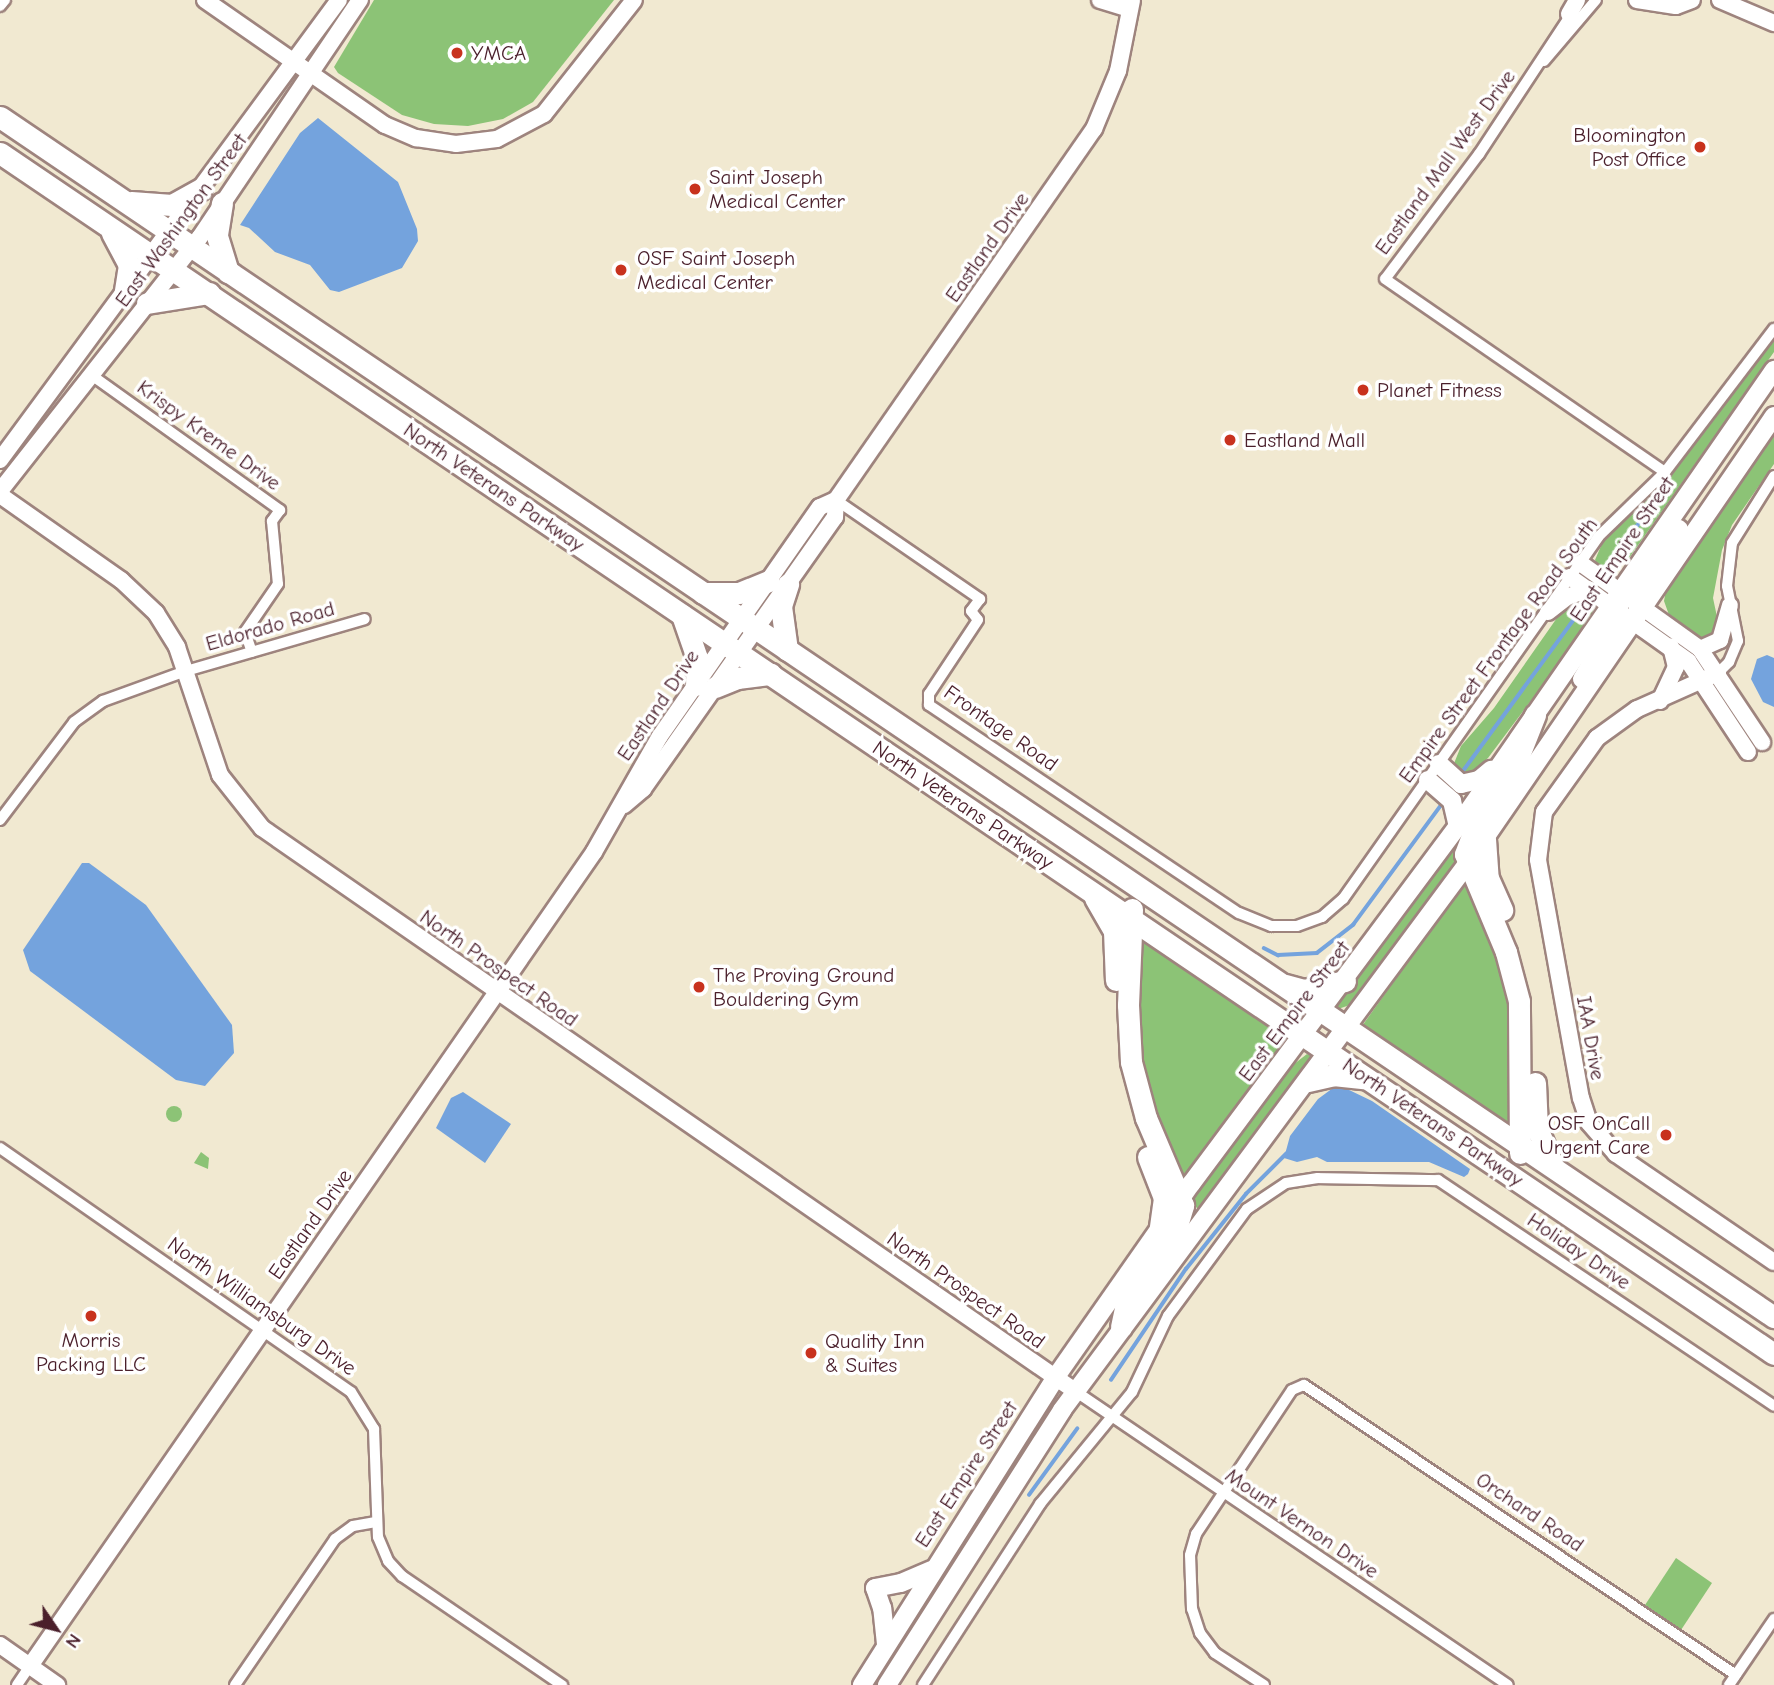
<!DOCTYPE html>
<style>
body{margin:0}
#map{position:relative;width:1774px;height:1685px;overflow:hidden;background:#f1e9d1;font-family:"Comic Neue",sans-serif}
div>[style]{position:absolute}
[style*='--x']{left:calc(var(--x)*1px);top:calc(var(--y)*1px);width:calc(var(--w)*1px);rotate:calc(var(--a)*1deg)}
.green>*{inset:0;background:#8cc376}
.round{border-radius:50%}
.water>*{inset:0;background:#74a3dd}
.stream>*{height:3.5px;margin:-1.75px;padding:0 1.75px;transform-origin:1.75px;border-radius:1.75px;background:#74a3dd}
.roads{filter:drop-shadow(2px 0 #9e847e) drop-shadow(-2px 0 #9e847e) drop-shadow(0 2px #9e847e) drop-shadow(0 -2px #9e847e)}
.street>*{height:10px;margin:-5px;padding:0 5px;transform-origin:5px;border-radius:5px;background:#fff}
.secondary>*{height:16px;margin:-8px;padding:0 8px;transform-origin:8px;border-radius:8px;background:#fff}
.primary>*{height:18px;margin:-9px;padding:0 9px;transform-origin:9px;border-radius:9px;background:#fff}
.highway>*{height:21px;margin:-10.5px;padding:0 10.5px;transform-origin:10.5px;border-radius:10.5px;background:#fff}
.dots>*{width:19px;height:19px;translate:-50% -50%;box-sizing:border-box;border:4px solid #fff;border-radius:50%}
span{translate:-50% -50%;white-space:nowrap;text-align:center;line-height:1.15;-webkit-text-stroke:7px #fff;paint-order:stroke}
.poi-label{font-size:21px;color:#4a1f2b}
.left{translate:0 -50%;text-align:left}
.right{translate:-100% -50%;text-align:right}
.street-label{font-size:21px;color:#4a1f2b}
.north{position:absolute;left:21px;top:1594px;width:70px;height:70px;-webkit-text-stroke:5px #fff;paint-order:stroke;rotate:125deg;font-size:19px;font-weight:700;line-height:28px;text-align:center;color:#4a1f2b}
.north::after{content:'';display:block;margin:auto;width:24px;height:32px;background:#4a1f2b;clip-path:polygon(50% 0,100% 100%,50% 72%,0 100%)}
</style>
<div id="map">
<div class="green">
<div style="clip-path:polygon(374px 0,614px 0,533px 102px,503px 119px,468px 126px,434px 124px,402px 115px,338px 73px,334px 67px)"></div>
<div style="clip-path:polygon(1774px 338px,1774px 352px,1627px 561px,1611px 573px,1599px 568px,1595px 560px,1604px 539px,1669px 477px)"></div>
<div style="clip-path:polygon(1774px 430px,1774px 464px,1732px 525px,1722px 550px,1713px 598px,1720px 631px,1704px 640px,1669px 615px,1664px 601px,1666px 590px)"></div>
<div style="clip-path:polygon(1583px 595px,1594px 603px,1593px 618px,1488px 758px,1466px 779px,1453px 766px,1461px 746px,1494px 708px,1566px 605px)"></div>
<div style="clip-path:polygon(1454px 841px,1458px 845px,1456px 868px,1353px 1004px,1338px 1009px,1338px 1001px)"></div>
<div style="clip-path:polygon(1464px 883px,1494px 945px,1509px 993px,1508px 1126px,1362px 1026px)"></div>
<div style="clip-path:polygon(1141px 939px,1287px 1039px,1184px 1182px,1160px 1136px,1135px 1040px)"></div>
<div style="clip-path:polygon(1307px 1054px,1313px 1057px,1200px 1210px,1189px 1202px,1285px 1071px)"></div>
<div class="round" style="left:166px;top:1106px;width:16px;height:16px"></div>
<div style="clip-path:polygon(201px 1152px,209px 1158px,208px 1169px,194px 1163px)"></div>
<div style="clip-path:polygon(1676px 1558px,1712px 1583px,1681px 1630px,1645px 1605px)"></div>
</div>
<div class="water">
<div style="clip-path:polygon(318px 118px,398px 182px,417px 229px,418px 241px,402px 268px,339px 292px,330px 290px,310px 265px,275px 252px,249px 228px,240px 225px,300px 133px)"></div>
<div style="clip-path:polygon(1767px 655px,1774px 658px,1774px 707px,1763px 702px,1751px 679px,1757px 659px)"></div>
<div style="clip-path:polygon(82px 863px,89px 863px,146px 905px,232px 1025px,234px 1053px,205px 1086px,176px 1080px,30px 971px,23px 950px)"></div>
<div style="clip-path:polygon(1333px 1088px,1345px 1088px,1372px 1101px,1470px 1169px,1468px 1174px,1464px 1177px,1429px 1162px,1327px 1162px,1317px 1157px,1297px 1162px,1284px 1158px,1290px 1136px,1318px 1099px)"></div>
<div style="clip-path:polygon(463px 1092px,511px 1124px,485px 1163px,436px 1128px,451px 1098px)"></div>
</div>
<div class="stream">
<div style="--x:1606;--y:566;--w:56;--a:-52.3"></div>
<div style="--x:1463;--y:771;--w:208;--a:-53.8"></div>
<div style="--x:1264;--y:948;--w:16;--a:27"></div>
<div style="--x:1278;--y:955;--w:39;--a:-3"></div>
<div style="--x:1317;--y:953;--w:46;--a:-37.9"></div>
<div style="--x:1353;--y:925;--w:150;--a:-53.7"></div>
<div style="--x:1111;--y:1380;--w:134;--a:-56"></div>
<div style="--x:1186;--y:1269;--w:96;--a:-51.3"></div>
<div style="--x:1246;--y:1194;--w:57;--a:-45"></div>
<div style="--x:1029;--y:1495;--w:82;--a:-54"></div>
</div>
<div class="roads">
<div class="street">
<div style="--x:0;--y:6;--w:8;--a:-50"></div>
<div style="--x:1574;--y:10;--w:173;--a:123.4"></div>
<div style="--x:1479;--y:154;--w:156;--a:126.9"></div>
<div style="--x:1385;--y:279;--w:340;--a:34.6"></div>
<div style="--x:1544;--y:61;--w:80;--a:-49.6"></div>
<div style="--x:90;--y:374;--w:234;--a:35.6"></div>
<div style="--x:280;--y:510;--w:14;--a:126"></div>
<div style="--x:272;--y:521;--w:63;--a:84.6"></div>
<div style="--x:278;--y:584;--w:58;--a:124.5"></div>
<div style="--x:245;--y:632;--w:21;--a:71"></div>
<div style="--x:836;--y:500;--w:175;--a:34.5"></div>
<div style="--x:980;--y:599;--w:15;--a:127"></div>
<div style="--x:971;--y:611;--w:11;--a:52"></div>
<div style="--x:978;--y:620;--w:89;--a:123.5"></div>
<div style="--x:929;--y:694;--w:11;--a:90"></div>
<div style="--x:929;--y:705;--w:373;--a:33.9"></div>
<div style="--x:1239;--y:913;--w:35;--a:22"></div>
<div style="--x:1271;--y:926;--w:26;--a:0"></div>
<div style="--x:1297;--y:926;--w:27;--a:-20"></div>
<div style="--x:1322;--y:917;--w:28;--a:-41"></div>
<div style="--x:1343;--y:899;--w:443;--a:-54.8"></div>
<div style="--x:1598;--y:537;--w:93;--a:-44.1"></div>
<div style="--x:1665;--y:472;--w:180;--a:-52.7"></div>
<div style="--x:1718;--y:673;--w:16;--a:-45"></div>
<div style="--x:1729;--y:662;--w:23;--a:-67"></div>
<div style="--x:1738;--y:641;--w:56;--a:-101.3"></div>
<div style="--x:1727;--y:586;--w:43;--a:-83.4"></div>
<div style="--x:1732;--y:543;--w:79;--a:-57.9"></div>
<div style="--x:0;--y:820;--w:123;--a:-52.9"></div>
<div style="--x:74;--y:722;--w:36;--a:-36"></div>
<div style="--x:103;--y:701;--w:88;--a:-19.9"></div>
<div style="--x:186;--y:671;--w:186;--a:-16.2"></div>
<div style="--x:0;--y:1148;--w:427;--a:34.8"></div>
<div style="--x:351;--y:1392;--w:44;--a:58.1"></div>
<div style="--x:374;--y:1429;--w:108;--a:87.9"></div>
<div style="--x:378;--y:1537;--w:26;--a:67"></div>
<div style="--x:388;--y:1561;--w:21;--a:47"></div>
<div style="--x:402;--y:1576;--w:194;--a:34.3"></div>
<div style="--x:1075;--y:1391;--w:523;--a:34.18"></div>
<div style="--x:17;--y:1685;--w:23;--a:-56"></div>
<div style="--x:235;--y:1685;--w:177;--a:-55.6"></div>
<div style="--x:335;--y:1539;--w:22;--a:-36"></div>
<div style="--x:353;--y:1526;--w:23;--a:-10"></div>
<div style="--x:923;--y:1685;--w:216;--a:-57.1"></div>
<div style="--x:1040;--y:1504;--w:145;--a:-50.6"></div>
<div style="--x:1132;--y:1392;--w:84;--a:-64.7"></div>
<div style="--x:1168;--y:1316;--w:133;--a:-53.6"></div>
<div style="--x:1247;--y:1209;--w:47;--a:-33.7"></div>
<div style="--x:1286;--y:1183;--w:32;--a:-9"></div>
<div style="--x:1318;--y:1178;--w:120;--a:1"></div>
<div style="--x:1438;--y:1180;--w:405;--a:33.9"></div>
<div style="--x:1264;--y:1685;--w:59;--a:-146.9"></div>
<div style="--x:1215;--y:1653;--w:25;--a:-127"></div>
<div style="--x:1200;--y:1633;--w:25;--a:-108"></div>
<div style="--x:1192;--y:1609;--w:54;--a:-92.1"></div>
<div style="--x:1190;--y:1555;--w:22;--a:-74"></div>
<div style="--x:1196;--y:1534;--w:173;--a:-56.3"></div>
<div style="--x:1292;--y:1390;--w:13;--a:-23"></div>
<div style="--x:1304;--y:1385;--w:520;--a:33.87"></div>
<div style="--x:1729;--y:1685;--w:80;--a:-55.7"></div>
</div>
<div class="secondary">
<div style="--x:205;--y:0;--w:219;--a:34.8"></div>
<div style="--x:385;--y:125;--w:34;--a:23"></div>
<div style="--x:416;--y:138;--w:40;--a:8.5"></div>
<div style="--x:456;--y:144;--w:41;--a:-7"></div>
<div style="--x:497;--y:139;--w:53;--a:-28"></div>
<div style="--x:544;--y:114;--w:145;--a:-51.7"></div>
<div style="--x:1100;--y:0;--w:30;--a:17"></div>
<div style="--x:1637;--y:0;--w:39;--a:9"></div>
<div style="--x:1676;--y:6;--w:17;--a:-21"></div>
<div style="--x:1720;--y:0;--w:59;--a:23.1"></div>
<div style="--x:1569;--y:14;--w:16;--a:-60"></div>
<div style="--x:0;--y:460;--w:571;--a:-53.61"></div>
<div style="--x:0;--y:491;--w:323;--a:-51.8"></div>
<div style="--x:200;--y:237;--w:286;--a:-56"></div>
<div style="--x:0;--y:495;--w:148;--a:35.1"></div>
<div style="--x:121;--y:580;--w:48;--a:43.3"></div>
<div style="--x:156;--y:613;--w:40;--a:58"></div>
<div style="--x:177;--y:647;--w:135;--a:71.4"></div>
<div style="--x:220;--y:775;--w:68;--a:51.6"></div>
<div style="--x:262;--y:828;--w:989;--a:34.7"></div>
<div style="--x:1580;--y:563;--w:148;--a:35.6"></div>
<div style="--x:1700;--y:649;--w:112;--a:56.3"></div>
<div style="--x:1570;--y:577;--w:145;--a:35.4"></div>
<div style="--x:1688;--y:661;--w:109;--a:56.6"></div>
<div style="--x:1548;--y:612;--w:24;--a:-38"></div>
<div style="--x:1567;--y:597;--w:23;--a:-20"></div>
<div style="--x:1700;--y:649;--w:22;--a:-24"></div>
<div style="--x:1720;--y:640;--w:36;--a:-74"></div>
<div style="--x:1718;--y:673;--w:89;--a:156"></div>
<div style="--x:1637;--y:709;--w:49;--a:144.1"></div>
<div style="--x:1597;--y:738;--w:91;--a:125.6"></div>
<div style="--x:1544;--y:812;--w:48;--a:97.1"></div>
<div style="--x:1538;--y:860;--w:242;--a:79.8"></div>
<div style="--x:1581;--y:1098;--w:26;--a:72"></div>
<div style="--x:1589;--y:1123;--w:41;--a:48.9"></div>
<div style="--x:1616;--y:1154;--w:191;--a:34.4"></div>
<div style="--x:1660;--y:701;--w:38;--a:-65"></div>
<div style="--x:1676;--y:667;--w:21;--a:-104"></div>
<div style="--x:624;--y:805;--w:25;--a:-40"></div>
<div style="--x:643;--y:789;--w:333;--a:-54.8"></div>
<div style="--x:835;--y:517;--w:17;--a:-87"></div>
<div style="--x:836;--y:500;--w:452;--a:-55.2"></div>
<div style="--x:1094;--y:129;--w:63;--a:-67.5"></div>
<div style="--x:1118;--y:71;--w:72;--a:-78.8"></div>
<div style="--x:0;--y:1645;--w:70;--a:35.1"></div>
<div style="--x:30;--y:1666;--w:990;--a:-55.28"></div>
<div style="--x:594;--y:852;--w:133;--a:-60.4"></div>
<div style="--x:660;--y:736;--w:279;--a:-55.1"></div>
<div style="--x:820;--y:507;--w:17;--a:-24"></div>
</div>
<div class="primary">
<div style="--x:1636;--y:619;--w:30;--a:-81"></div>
<div style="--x:1641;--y:589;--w:71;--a:-57.7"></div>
<div style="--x:1582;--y:679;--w:69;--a:-59.3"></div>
<div style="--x:1617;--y:620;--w:26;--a:-81"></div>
<div style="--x:1439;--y:764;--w:30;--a:42"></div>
<div style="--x:1461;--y:784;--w:18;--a:-13"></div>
<div style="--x:1479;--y:780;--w:16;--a:-40"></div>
<div style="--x:1428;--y:780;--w:32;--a:41"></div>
<div style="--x:1452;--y:801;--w:26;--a:77"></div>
<div style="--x:886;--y:1644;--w:36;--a:-96"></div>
<div style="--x:882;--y:1608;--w:21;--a:-109"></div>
<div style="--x:875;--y:1588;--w:26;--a:-11"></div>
<div style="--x:901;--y:1583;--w:33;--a:-23"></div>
<div style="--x:862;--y:1685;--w:363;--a:-57.8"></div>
<div style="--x:1055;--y:1378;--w:237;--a:-55"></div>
<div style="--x:1191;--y:1184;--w:447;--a:-53.3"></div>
<div style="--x:1458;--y:826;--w:555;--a:-55.28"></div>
<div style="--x:887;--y:1685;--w:326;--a:-57.5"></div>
<div style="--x:1062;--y:1410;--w:680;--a:-53.43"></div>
<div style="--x:1467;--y:864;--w:543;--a:-55.58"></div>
</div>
<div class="highway">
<div style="--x:0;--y:117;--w:2142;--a:34.08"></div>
<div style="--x:0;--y:153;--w:2142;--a:34.1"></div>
<div style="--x:131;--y:202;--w:41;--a:4.2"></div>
<div style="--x:172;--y:205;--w:33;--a:-29"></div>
<div style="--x:222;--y:203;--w:33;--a:99"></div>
<div style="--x:217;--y:236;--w:38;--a:73"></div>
<div style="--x:112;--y:233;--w:36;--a:62"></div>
<div style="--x:129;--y:265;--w:30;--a:99"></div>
<div style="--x:147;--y:303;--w:63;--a:-9.2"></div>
<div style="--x:703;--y:593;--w:36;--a:0"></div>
<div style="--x:739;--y:593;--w:32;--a:-22"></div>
<div style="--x:682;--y:615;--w:46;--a:70.8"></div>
<div style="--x:697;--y:658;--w:27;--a:92"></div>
<div style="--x:787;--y:650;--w:44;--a:-97.8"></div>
<div style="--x:781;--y:606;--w:23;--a:-72"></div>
<div style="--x:715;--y:687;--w:24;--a:-22"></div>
<div style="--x:737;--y:678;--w:34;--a:-7"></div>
<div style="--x:1485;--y:839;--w:39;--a:86"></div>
<div style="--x:1488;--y:878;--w:35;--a:66"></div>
<div style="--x:1095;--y:898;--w:38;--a:60"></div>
<div style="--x:1114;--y:931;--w:49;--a:87.7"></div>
<div style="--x:1285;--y:985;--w:20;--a:15"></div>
<div style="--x:1304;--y:990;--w:42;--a:-12.4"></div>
<div style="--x:1308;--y:1081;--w:26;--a:-13"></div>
<div style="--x:1333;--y:1075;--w:31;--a:6"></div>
<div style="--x:1535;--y:1083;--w:45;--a:87.5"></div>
<div style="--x:1537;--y:1128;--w:41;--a:67.2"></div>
<div style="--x:1520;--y:1153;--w:152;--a:-90.4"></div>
<div style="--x:1519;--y:1001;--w:51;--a:-104.9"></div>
<div style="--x:1506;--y:952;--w:106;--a:-112.7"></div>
<div style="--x:1465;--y:854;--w:34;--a:-69"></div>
<div style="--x:1477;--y:822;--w:65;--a:-55.6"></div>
<div style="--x:1514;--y:768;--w:57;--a:-68.4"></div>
<div style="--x:1148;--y:1157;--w:44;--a:68.7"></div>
<div style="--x:1164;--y:1198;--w:30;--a:98"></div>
<div style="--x:1121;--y:1327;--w:29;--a:-78"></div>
<div style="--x:1127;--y:1299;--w:82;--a:-54.4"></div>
<div style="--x:1175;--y:1232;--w:28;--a:-73"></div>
<div style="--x:1183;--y:1205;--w:95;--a:-113"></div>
<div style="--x:1146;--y:1118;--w:58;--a:-105"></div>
<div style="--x:1131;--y:1062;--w:57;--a:-93"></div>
<div style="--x:1128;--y:1005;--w:96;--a:-87.6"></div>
</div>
</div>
<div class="dots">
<div style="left:457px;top:53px;background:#c8321e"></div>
<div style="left:1700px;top:147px;background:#c8321e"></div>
<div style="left:695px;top:189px;background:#c8321e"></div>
<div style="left:621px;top:270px;background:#c8321e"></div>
<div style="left:1363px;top:390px;background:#c8321e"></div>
<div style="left:1230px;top:440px;background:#c8321e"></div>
<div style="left:699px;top:987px;background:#c8321e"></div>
<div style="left:1666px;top:1135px;background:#c8321e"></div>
<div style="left:91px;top:1316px;background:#c8321e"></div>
<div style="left:811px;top:1353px;background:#c8321e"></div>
</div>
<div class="poi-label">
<span class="left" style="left:471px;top:53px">YMCA</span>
<span class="right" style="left:1686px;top:147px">Bloomington<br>Post Office</span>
<span class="left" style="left:709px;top:189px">Saint Joseph<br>Medical Center</span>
<span class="left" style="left:637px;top:270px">OSF Saint Joseph<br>Medical Center</span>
<span class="left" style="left:1377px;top:390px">Planet Fitness</span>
<span class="left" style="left:1244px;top:440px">Eastland Mall</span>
<span class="left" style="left:713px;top:987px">The Proving Ground<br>Bouldering Gym</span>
<span class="right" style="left:1650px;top:1135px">OSF OnCall<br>Urgent Care</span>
<span style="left:91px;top:1352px">Morris<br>Packing LLC</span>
<span class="left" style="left:825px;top:1353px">Quality Inn<br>&amp; Suites</span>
</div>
<div class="street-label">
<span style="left:1445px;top:162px;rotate:-54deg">Eastland Mall West Drive</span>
<span style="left:181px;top:220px;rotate:-54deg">East Washington Street</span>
<span style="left:987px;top:247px;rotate:-55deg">Eastland Drive</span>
<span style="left:209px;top:435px;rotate:36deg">Krispy Kreme Drive</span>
<span style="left:494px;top:487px;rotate:34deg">North Veterans Parkway</span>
<span style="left:1622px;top:549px;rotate:-56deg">East Empire Street</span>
<span style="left:270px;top:626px;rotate:-16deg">Eldorado Road</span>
<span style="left:1498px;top:650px;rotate:-54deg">Empire Street Frontage Road South</span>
<span style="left:658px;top:705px;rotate:-56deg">Eastland Drive</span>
<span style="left:1001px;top:728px;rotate:35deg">Frontage Road</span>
<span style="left:963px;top:805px;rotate:34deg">North Veterans Parkway</span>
<span style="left:499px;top:968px;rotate:35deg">North Prospect Road</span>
<span style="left:1294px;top:1011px;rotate:-53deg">East Empire Street</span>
<span style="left:1591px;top:1038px;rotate:80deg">IAA Drive</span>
<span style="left:1433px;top:1122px;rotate:34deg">North Veterans Parkway</span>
<span style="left:310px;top:1224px;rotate:-55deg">Eastland Drive</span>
<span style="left:1579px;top:1251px;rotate:34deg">Holiday Drive</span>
<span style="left:966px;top:1290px;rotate:35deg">North Prospect Road</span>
<span style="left:262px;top:1306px;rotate:35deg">North Williamsburg Drive</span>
<span style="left:966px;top:1474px;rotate:-57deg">East Empire Street</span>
<span style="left:1530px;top:1512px;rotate:34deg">Orchard Road</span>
<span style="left:1302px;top:1523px;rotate:34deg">Mount Vernon Drive</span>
</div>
<div class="north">N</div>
</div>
